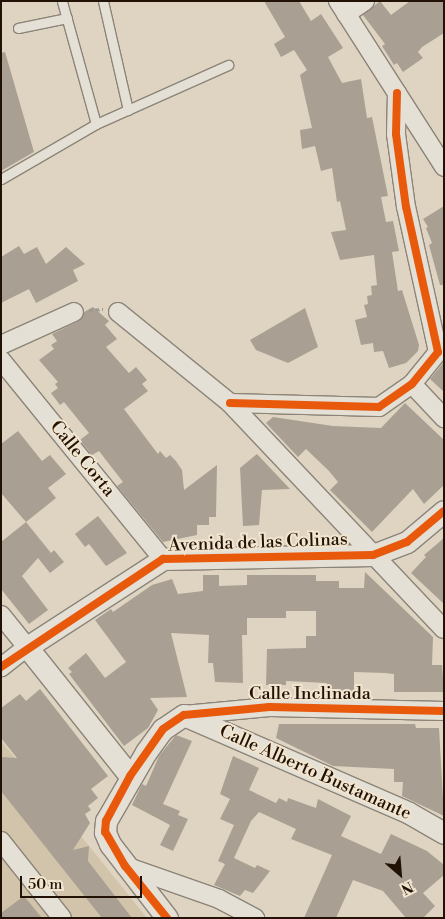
<!DOCTYPE html>
<style>
body{margin:0}
#map{position:relative;width:445px;height:919px;overflow:hidden;background:#ded4c1;font-family:"Libre Bodoni",serif}
div>[style]{position:absolute}
[style*='--x']{left:calc(var(--x)*1px);top:calc(var(--y)*1px);width:calc(var(--w)*1px);rotate:calc(var(--a)*1deg)}
.green>*{inset:0;background:#d2c4aa}
.building>*{inset:0;background:#a9a093}
.path>*{height:3px;margin-top:-1.5px;transform-origin:0;background:repeating-linear-gradient(90deg,#9f9991 0 4px,transparent 0 6.5px)}
.roads{filter:drop-shadow(1px 0 #8c8478) drop-shadow(-1px 0 #8c8478) drop-shadow(0 1px #8c8478) drop-shadow(0 -1px #8c8478)}
.service>*{height:9px;margin:-4.5px;padding:0 4.5px;transform-origin:4.5px;border-radius:4.5px;background:#e5e0d6}
.minor>*{height:18px;margin:-9px;padding:0 9px;transform-origin:9px;border-radius:9px;background:#e5e0d6}
.tertiary>*{height:21px;margin:-10.5px;padding:0 10.5px;transform-origin:10.5px;border-radius:10.5px;background:#e5e0d6}
.cycleway>*{height:8px;margin:-4px;padding:0 4px;transform-origin:4px;border-radius:4px;background:#e8590c}
span{translate:-50% -50%;white-space:nowrap;text-align:center;line-height:1.15;-webkit-text-stroke:4px #f1e5cf;paint-order:stroke}
.street-label{font-size:18px;color:#221205}
.frame{position:absolute;inset:0;border:2px solid #221205;pointer-events:none}
.north{position:absolute;left:375px;top:849px;width:50px;height:50px;-webkit-text-stroke:4px #f1e5cf;paint-order:stroke;rotate:153deg;font-size:14px;font-weight:700;line-height:20px;text-align:center;color:#221205}
.north::after{content:'';display:block;margin:auto;width:18px;height:22px;background:#221205;clip-path:polygon(50% 0,100% 100%,50% 72%,0 100%)}
.scale{position:absolute;left:20px;top:876px;width:122px;height:22px;box-sizing:border-box;border:2px solid #221205;border-top:0;padding-left:6px;font-size:15px;line-height:18px;white-space:nowrap;color:#221205;-webkit-text-stroke:4px #f1e5cf;paint-order:stroke}
</style>
<div id="map">
<div class="green">
<div style="clip-path:polygon(1px 741px,89px 846px,147px 918px,1px 918px)"></div>
</div>
<div class="building">
<div style="clip-path:polygon(264px 1px,299px 1px,311px 21px,321px 14px,343px 48px,328px 57px,342px 83px,361px 79px,367px 118px,372px 117px,388px 196px,381px 197px,386px 222px,393px 221px,399px 251px,392px 252px,398px 291px,402px 290px,419px 345px,418px 351px,406px 363px,389px 368px,383px 351px,374px 352px,373px 343px,361px 345px,355px 320px,367px 317px,364px 305px,368px 304px,367px 296px,372px 295px,371px 286px,377px 285px,374px 255px,340px 260px,331px 232px,346px 230px,340px 201px,337px 202px,332px 168px,321px 171px,315px 146px,302px 149px,300px 130px,312px 128px,300px 75px,307px 70px,294px 50px,281px 57px,274px 44px,285px 37px)"></div>
<div style="clip-path:polygon(380px 1px,391px 15px,410px 1px,444px 1px,444px 33px,422px 47px,418px 52px,423px 58px,403px 72px,397px 63px,394px 65px,382px 46px,385px 44px,363px 15px)"></div>
<div style="clip-path:polygon(5px 52px,34px 152px,1px 171px,1px 53px)"></div>
<div style="clip-path:polygon(444px 206px,444px 285px,440px 285px,429px 245px,432px 243px,426px 228px,428px 227px,423px 219px)"></div>
<div style="clip-path:polygon(19px 246px,24px 254px,37px 247px,46px 264px,66px 247px,85px 264px,73px 270px,78px 281px,36px 303px,29px 289px,1px 303px,1px 257px)"></div>
<div style="clip-path:polygon(93px 307px,109px 321px,105px 325px,117px 339px,106px 347px,129px 373px,136px 367px,147px 380px,142px 384px,148px 391px,124px 409px,158px 454px,160px 451px,166px 458px,170px 455px,176px 461px,182px 470px,184px 490px,217px 465px,216px 517px,209px 517px,209px 525px,197px 525px,197px 535px,163px 542px,117px 486px,123px 482px,99px 451px,92px 455px,80px 440px,89px 433px,64px 402px,60px 405px,51px 393px,58px 388px,55px 384px,58px 382px,39px 360px,54px 349px,51px 345px,57px 341px,52px 334px,79px 321px,84px 312px)"></div>
<div style="clip-path:polygon(305px 308px,318px 347px,288px 363px,256px 350px,250px 340px)"></div>
<div style="clip-path:polygon(444px 362px,444px 392px,430px 379px)"></div>
<div style="clip-path:polygon(405px 403px,444px 440px,444px 485px,424px 504px,413px 489px,372px 532px,330px 490px,338px 482px,329px 471px,306px 449px,298px 457px,266px 423px,273px 417px,333px 426px,381px 428px)"></div>
<div style="clip-path:polygon(18px 431px,42px 461px,50px 455px,66px 474px,48px 488px,56px 498px,26px 522px,1px 493px,1px 444px)"></div>
<div style="clip-path:polygon(257px 454px,290px 489px,262px 490px,259px 525px,243px 526px,240px 468px)"></div>
<div style="clip-path:polygon(98px 516px,127px 553px,106px 566px,89px 544px,85px 547px,75px 534px)"></div>
<div style="clip-path:polygon(26px 522px,51px 553px,54px 550px,64px 562px,50px 573px,38px 558px,22px 576px,48px 610px,29px 624px,1px 589px,1px 542px)"></div>
<div style="clip-path:polygon(444px 538px,444px 604px,411px 573px,426px 557px,424px 555px)"></div>
<div style="clip-path:polygon(365px 572px,433px 637px,432px 665px,442px 665px,444px 692px,394px 692px,394px 674px,385px 673px,354px 672px,354px 695px,330px 695px,327px 683px,286px 681px,286px 685px,266px 685px,267px 649px,306px 648px,306px 636px,316px 636px,316px 611px,286px 611px,286px 618px,247px 618px,247px 635px,242px 635px,243px 683px,215px 682px,213px 663px,208px 663px,209px 635px,171px 633px,187px 697px,150px 698px,158px 710px,148px 728px,124px 746px,69px 674px,72px 672px,68px 668px,86px 653px,105px 678px,126px 662px,95px 620px,111px 609px,113px 612px,152px 585px,172px 579px,178px 594px,203px 591px,203px 575px,219px 575px,219px 586px,247px 585px,247px 575px,316px 575px,316px 581px,339px 581px,339px 588px,364px 588px)"></div>
<div style="clip-path:polygon(40px 689px,108px 776px,91px 789px,98px 798px,88px 806px,91px 810px,85px 814px,90px 823px,73px 850px,89px 846px,88px 861px,132px 918px,102px 918px,1px 791px,1px 757px,17px 758px,1px 738px,1px 708px,20px 694px,26px 701px)"></div>
<div style="clip-path:polygon(279px 724px,415px 724px,416px 728px,439px 728px,444px 816px,402px 796px,403px 782px,394px 782px,394px 769px,333px 766px,276px 738px)"></div>
<div style="clip-path:polygon(176px 735px,192px 741px,163px 804px,180px 811px,178px 815px,188px 819px,173px 851px,160px 845px,170px 825px,132px 805px,142px 784px,146px 786px,159px 756px)"></div>
<div style="clip-path:polygon(233px 756px,259px 768px,249px 790px,276px 803px,279px 798px,287px 802px,288px 798px,316px 808px,318px 799px,351px 816px,341px 836px,381px 854px,391px 834px,427px 851px,444px 865px,444px 875px,423px 893px,435px 906px,423px 918px,406px 918px,383px 891px,353px 880px,336px 918px,304px 918px,332px 855px,291px 839px,296px 829px,259px 812px,251px 821px,234px 858px,255px 868px,257px 865px,270px 871px,253px 893px,245px 890px,240px 896px,214px 885px,225px 864px,218px 861px,234px 825px,220px 819px,230px 799px,220px 794px)"></div>
<div style="clip-path:polygon(24px 896px,42px 918px,1px 918px,1px 913px)"></div>
</div>
<div class="path">
<div style="--x:89;--y:310;--w:14;--a:-4"></div>
</div>
<div class="roads">
<div class="service">
<div style="--x:103;--y:1;--w:112;--a:77.1"></div>
<div style="--x:18;--y:28;--w:50;--a:-11.5"></div>
<div style="--x:96;--y:124;--w:145;--a:-24.1"></div>
<div style="--x:1;--y:179;--w:110;--a:-30.1"></div>
<div style="--x:96;--y:124;--w:128;--a:-105.5"></div>
</div>
<div class="minor">
<div style="--x:338;--y:1;--w:197;--a:57.4"></div>
<div style="--x:346;--y:14;--w:23;--a:-34"></div>
<div style="--x:118;--y:312;--w:144;--a:39.1"></div>
<div style="--x:230;--y:403;--w:311;--a:46.6"></div>
<div style="--x:1;--y:345;--w:80;--a:-24.3"></div>
<div style="--x:1;--y:360;--w:257;--a:50.9"></div>
<div style="--x:412;--y:384;--w:47;--a:46.7"></div>
<div style="--x:230;--y:403;--w:149;--a:1.5"></div>
<div style="--x:379;--y:407;--w:40;--a:-34.9"></div>
<div style="--x:412;--y:384;--w:41;--a:-50.9"></div>
<div style="--x:438;--y:352;--w:148;--a:-102.4"></div>
<div style="--x:406;--y:207;--w:74;--a:-97.8"></div>
<div style="--x:396;--y:134;--w:41;--a:-88.6"></div>
<div style="--x:1;--y:615;--w:41;--a:50.9"></div>
<div style="--x:27;--y:647;--w:33;--a:142"></div>
<div style="--x:184;--y:715;--w:86;--a:-5.3"></div>
<div style="--x:270;--y:707;--w:174;--a:1.3"></div>
<div style="--x:1;--y:841;--w:98;--a:51.6"></div>
<div style="--x:125;--y:866;--w:100;--a:19.3"></div>
<div style="--x:219;--y:899;--w:41;--a:27.8"></div>
</div>
<div class="tertiary">
<div style="--x:130;--y:776;--w:165;--a:-128.6"></div>
<div style="--x:27;--y:647;--w:162;--a:-32.9"></div>
<div style="--x:163;--y:559;--w:210;--a:-1.1"></div>
<div style="--x:373;--y:555;--w:36;--a:-21"></div>
<div style="--x:407;--y:542;--w:48;--a:-40"></div>
<div style="--x:167;--y:918;--w:93;--a:-127.6"></div>
<div style="--x:110;--y:844;--w:13;--a:-113"></div>
<div style="--x:105;--y:832;--w:11;--a:-85"></div>
<div style="--x:106;--y:821;--w:80;--a:-59.9"></div>
<div style="--x:146;--y:752;--w:29;--a:-54"></div>
<div style="--x:163;--y:729;--w:25;--a:-34"></div>
<div style="--x:184;--y:715;--w:245;--a:23.5"></div>
<div style="--x:409;--y:813;--w:40;--a:29.7"></div>
</div>
</div>
<div class="cycleway">
<div style="--x:230;--y:403;--w:149;--a:1.5"></div>
<div style="--x:379;--y:407;--w:40;--a:-34.9"></div>
<div style="--x:412;--y:384;--w:41;--a:-50.9"></div>
<div style="--x:438;--y:352;--w:148;--a:-102.4"></div>
<div style="--x:406;--y:207;--w:74;--a:-97.8"></div>
<div style="--x:396;--y:134;--w:41;--a:-88.6"></div>
<div style="--x:1;--y:667;--w:195;--a:-33.7"></div>
<div style="--x:163;--y:559;--w:210;--a:-1.1"></div>
<div style="--x:373;--y:555;--w:36;--a:-21"></div>
<div style="--x:407;--y:542;--w:48;--a:-40"></div>
<div style="--x:167;--y:918;--w:67;--a:-128.9"></div>
<div style="--x:125;--y:866;--w:39;--a:-120"></div>
<div style="--x:105;--y:832;--w:11;--a:-85"></div>
<div style="--x:106;--y:821;--w:51;--a:-61.9"></div>
<div style="--x:130;--y:776;--w:57;--a:-54.9"></div>
<div style="--x:163;--y:729;--w:25;--a:-34"></div>
<div style="--x:184;--y:715;--w:86;--a:-5.3"></div>
<div style="--x:270;--y:707;--w:174;--a:1.3"></div>
</div>
<div class="street-label">
<span style="left:82px;top:459px;rotate:51deg">Calle Corta</span>
<span style="left:258px;top:543px;rotate:-2deg">Avenida de las Colinas</span>
<span style="left:310px;top:694px">Calle Inclinada</span>
<span style="left:315px;top:773px;rotate:24deg">Calle Alberto Bustamante</span>
</div>
<div class="frame"></div>
<div class="north">N</div>
<div class="scale">50 m</div>
</div>
